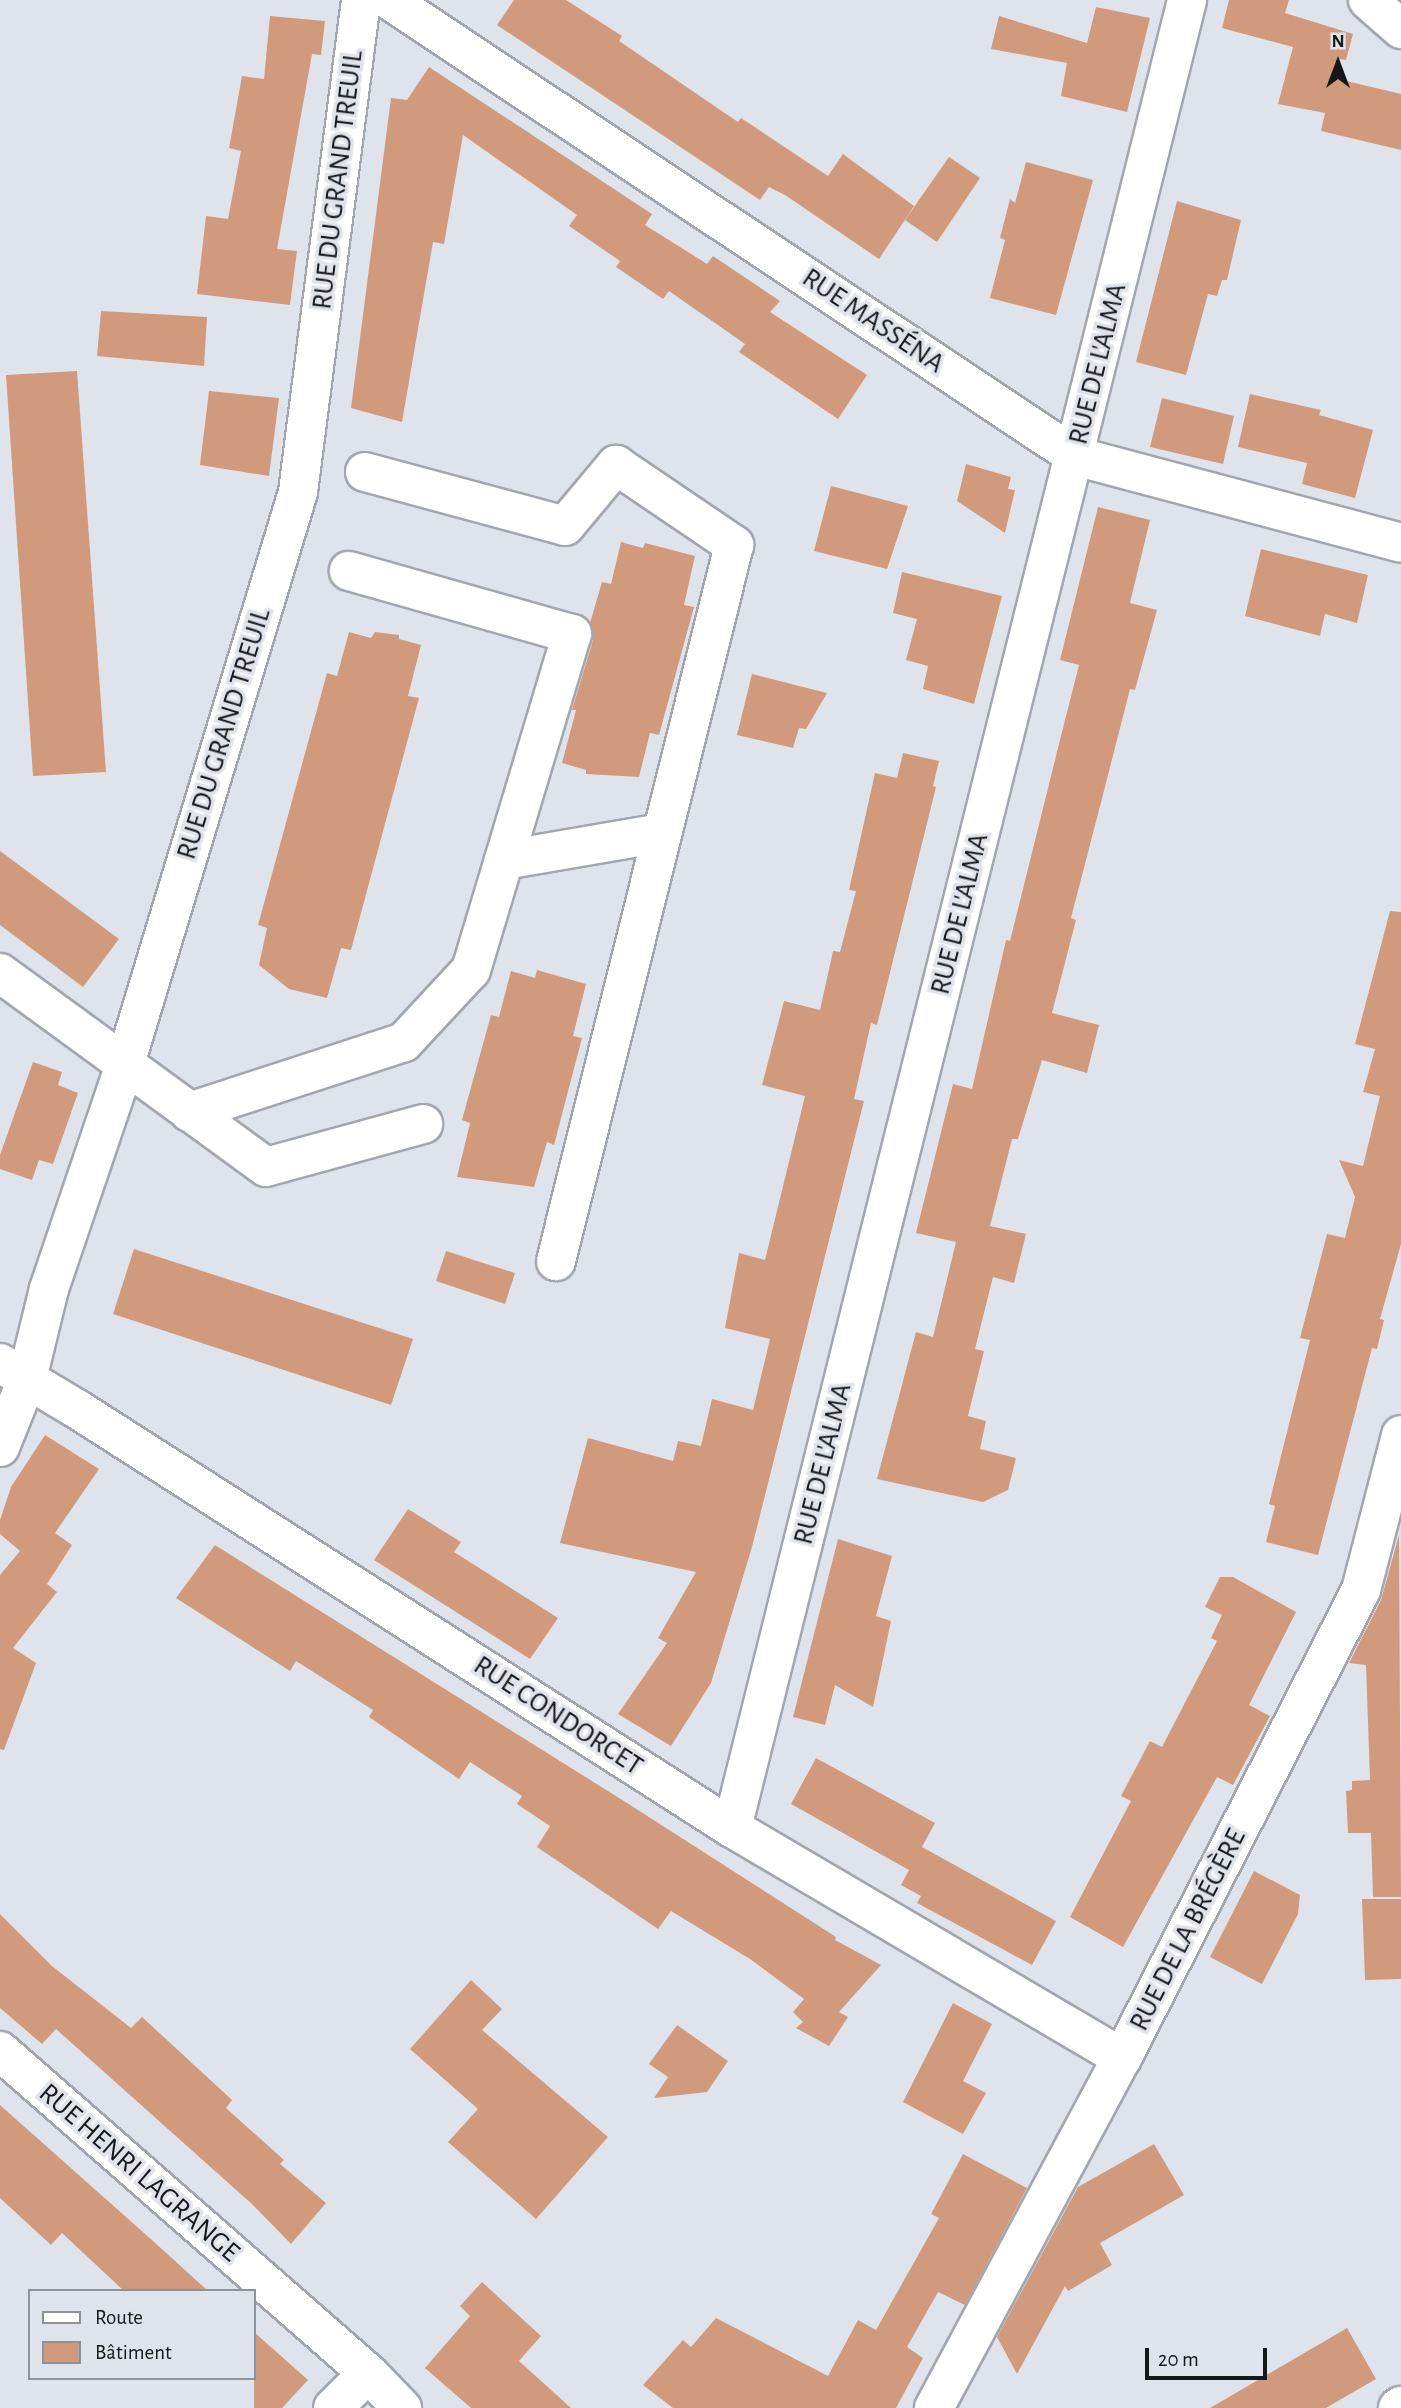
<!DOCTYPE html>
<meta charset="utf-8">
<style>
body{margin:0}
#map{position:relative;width:1401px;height:2408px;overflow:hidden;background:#dfe4ec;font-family:"Alegreya Sans",sans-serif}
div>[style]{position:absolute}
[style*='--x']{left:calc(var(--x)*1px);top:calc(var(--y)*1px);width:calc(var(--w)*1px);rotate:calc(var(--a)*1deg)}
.building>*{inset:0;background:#d29a7c}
.roads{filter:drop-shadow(2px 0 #a2a6ae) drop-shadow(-2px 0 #a2a6ae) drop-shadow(0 2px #a2a6ae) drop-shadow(0 -2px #a2a6ae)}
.minor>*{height:38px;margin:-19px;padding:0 19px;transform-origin:19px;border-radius:19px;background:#fff}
span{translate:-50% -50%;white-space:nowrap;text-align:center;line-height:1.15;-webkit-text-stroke:7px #dfe4ec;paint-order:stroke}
.street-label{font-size:28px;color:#151719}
.legend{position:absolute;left:28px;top:2289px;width:228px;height:91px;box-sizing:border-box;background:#dfe4ec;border:2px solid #8e9298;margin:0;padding:9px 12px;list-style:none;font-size:21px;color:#151719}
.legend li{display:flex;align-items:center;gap:14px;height:35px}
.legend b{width:35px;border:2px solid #8e9298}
.north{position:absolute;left:1303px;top:28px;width:70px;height:70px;-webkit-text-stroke:5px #dfe4ec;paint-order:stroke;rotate:0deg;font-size:19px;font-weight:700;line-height:28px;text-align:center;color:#151719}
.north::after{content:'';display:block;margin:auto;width:24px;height:32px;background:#151719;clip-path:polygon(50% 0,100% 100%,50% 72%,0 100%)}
.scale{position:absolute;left:1145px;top:2348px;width:122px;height:32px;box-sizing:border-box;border:4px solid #151719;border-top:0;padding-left:9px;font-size:21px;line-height:24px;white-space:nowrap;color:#151719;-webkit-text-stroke:5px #dfe4ec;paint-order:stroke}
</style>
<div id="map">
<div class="building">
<div style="clip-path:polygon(514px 0,566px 0,622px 36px,619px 41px,738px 122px,741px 118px,828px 176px,843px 154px,914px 206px,879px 259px,785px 195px,769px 187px,760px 200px,497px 25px)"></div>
<div style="clip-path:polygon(1229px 0,1289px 0,1285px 13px,1353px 34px,1346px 60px,1340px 59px,1334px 78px,1401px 94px,1401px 150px,1321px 131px,1325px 113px,1278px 104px,1293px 47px,1222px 28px)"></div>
<div style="clip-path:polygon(1096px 7px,1150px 18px,1127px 112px,1061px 96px,1067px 63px,991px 49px,999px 16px,1087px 43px)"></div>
<div style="clip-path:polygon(270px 16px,325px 21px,321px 55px,312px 54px,277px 249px,297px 251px,290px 305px,197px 294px,206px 216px,228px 219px,241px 151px,229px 148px,242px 76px,264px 79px)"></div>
<div style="clip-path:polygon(429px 67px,652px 214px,645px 225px,707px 264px,713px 256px,780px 301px,770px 312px,867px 375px,838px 419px,739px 352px,745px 344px,669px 291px,663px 299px,616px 267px,620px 261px,569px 226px,577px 215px,463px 135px,444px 244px,433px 242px,402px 422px,351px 408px,391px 98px,407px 100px)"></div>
<div style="clip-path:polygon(949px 157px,980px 178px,937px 242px,905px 220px)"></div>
<div style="clip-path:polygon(1026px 162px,1093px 180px,1056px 315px,990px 298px,1005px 240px,1000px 238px,1010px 199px,1015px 203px)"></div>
<div style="clip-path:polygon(1177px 201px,1241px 220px,1227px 280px,1222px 280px,1217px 296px,1208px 294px,1186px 375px,1136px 362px)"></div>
<div style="clip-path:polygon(101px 311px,207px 317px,204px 366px,97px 356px)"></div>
<div style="clip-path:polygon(77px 371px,106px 772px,33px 776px,6px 375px)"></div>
<div style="clip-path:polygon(209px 391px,279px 398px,269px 476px,200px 465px)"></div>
<div style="clip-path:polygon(1250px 394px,1321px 410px,1319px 415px,1373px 430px,1355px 498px,1302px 484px,1307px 463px,1238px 447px)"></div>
<div style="clip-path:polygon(1162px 398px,1234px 416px,1223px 464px,1150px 447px)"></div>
<div style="clip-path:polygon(966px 464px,1011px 477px,1008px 489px,1015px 490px,1005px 533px,957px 501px)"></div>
<div style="clip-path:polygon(831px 486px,908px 506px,887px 569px,814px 551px)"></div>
<div style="clip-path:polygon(1098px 507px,1150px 520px,1130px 603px,1157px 610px,1135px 690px,1130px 689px,1107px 779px,1071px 918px,1076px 920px,1052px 1013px,1099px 1025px,1087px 1073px,1042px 1060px,1018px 1139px,1012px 1139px,990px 1226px,1026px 1234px,1014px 1283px,993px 1277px,975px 1349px,984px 1351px,968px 1416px,986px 1421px,980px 1449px,1016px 1458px,1008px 1490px,983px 1502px,877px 1479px,916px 1332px,933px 1337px,956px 1242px,916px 1233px,953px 1084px,972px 1089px,1006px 940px,1010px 941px,1061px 736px,1079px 665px,1060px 660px)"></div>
<div style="clip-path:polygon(621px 542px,643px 548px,645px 543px,695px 556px,684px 605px,694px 607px,659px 735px,650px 733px,639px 777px,586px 774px,586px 770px,562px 763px,576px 710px,572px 710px,593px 640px,590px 623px,602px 582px,611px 584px)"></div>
<div style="clip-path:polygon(1261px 549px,1368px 575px,1357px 623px,1325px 614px,1320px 636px,1245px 616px)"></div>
<div style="clip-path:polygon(902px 572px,1002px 596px,974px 704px,923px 689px,928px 666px,906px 660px,917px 619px,893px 613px)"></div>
<div style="clip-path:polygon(349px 632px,371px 638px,375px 632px,399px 635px,399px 639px,421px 645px,408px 696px,419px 698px,351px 950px,341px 948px,327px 998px,289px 989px,259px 965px,267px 928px,258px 925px,327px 673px,337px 676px)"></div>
<div style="clip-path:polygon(752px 674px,827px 693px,806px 729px,799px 728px,793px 748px,737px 735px)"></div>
<div style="clip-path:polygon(903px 753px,939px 761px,933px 786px,936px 787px,877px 1025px,871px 1023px,854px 1099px,864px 1101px,752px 1547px,711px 1683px,671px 1746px,618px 1714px,667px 1643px,658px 1638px,696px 1572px,560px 1543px,588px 1438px,673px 1461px,678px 1441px,701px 1446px,712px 1399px,753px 1410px,770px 1339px,725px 1328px,739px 1253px,765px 1260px,805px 1096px,762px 1085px,784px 1001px,820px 1010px,833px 951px,840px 952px,856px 891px,849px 890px,875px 773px,897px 778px)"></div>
<div style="clip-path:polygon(0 851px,119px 939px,83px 987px,0 925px)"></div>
<div style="clip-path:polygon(1390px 911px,1401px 912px,1401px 1244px,1380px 1319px,1384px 1320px,1377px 1349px,1372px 1348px,1318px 1555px,1266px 1542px,1275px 1506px,1269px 1504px,1310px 1340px,1300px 1338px,1327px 1234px,1345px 1238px,1355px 1197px,1339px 1160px,1363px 1166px,1380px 1096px,1363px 1092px,1375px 1049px,1355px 1044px)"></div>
<div style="clip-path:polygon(537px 970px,586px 984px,573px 1036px,582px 1038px,554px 1145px,547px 1142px,534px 1187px,457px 1177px,470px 1123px,462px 1120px,491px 1015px,499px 1017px,511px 971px,535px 978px)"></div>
<div style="clip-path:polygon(33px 1062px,62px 1072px,58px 1085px,78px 1093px,53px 1164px,39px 1160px,32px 1180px,0 1169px,0 1155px)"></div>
<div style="clip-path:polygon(134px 1249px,413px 1339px,391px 1405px,113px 1314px)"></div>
<div style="clip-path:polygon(446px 1251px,515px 1273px,505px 1304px,436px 1281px)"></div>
<div style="clip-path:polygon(45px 1435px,99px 1469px,55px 1533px,72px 1545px,47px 1584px,57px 1592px,13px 1648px,36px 1663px,4px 1750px,0 1749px,0 1575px,20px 1551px,0 1534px,0 1520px,11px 1487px)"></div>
<div style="clip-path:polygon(408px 1509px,461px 1542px,454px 1552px,558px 1618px,530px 1659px,374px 1560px)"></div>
<div style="clip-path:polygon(1399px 1535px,1401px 1897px,1373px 1897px,1371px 1833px,1348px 1833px,1346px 1791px,1352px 1790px,1352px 1781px,1370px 1780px,1366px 1665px,1349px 1663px,1381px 1600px)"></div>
<div style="clip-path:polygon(838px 1539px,892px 1556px,876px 1616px,891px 1621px,873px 1707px,835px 1685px,825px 1725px,793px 1717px)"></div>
<div style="clip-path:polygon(215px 1545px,627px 1803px,836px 1937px,835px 1940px,881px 1965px,839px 2012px,848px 2017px,829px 2046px,796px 2028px,803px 2022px,793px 2012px,804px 1999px,750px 1959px,671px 1911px,658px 1929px,537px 1847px,550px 1826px,517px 1804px,522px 1796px,470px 1762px,459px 1779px,369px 1717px,373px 1710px,296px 1661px,290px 1671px,176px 1598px)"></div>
<div style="clip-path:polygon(1220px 1577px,1233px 1577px,1296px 1612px,1249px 1705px,1270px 1716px,1233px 1785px,1217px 1777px,1123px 1947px,1070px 1917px,1131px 1801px,1121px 1796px,1150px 1741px,1162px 1747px,1217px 1641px,1211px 1638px,1222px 1615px,1205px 1607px)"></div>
<div style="clip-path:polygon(816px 1758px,935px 1823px,922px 1847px,1056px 1921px,1032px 1965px,917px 1903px,921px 1896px,901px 1885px,909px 1870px,791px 1804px)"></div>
<div style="clip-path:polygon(1254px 1871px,1300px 1895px,1298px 1914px,1262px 1984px,1210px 1957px)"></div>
<div style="clip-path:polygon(1362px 1899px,1401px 1899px,1401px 1979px,1365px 1980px)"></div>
<div style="clip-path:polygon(0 1914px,52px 1966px,131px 2028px,142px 2017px,232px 2100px,226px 2108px,284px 2160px,280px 2164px,326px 2203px,291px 2244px,253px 2205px,56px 2029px,42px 2044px,0 2008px)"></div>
<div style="clip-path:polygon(471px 1980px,502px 2009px,482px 2030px,608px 2137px,536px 2219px,448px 2142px,478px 2109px,410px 2049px)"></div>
<div style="clip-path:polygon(953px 2003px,992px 2024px,963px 2081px,986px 2093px,963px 2134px,903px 2102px)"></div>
<div style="clip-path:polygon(677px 2025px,728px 2061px,707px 2092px,654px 2098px,668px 2077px,649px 2064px)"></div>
<div style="clip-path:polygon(0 2105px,153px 2241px,208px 2291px,124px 2291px,62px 2233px,51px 2245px,0 2198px)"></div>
<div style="clip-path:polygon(1154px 2144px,1184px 2195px,1100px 2243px,1112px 2265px,1068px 2291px,1065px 2286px,1017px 2374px,997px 2337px,1078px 2187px)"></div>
<div style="clip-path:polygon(963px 2154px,1027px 2188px,965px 2305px,938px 2292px,907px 2347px,923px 2358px,896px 2408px,673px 2408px,643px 2385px,683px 2340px,691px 2347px,716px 2318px,828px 2376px,858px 2320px,876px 2330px,939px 2218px,931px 2214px)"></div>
<div style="clip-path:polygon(482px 2282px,541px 2336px,519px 2361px,571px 2408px,471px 2408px,425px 2368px,470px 2316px,460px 2306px)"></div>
<div style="clip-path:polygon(1347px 2328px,1376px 2379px,1350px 2394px,1326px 2408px,1210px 2408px)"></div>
<div style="clip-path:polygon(254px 2332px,308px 2380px,282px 2408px,254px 2408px)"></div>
</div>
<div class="roads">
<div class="minor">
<div style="--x:389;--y:0;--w:824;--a:33.61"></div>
<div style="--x:1075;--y:456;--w:337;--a:14.9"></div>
<div style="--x:1368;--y:0;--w:44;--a:41.3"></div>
<div style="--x:365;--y:472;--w:207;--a:15.1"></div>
<div style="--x:565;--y:526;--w:80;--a:-50.1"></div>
<div style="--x:616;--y:465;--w:143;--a:34.1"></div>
<div style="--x:734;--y:545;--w:738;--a:103.96"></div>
<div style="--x:504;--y:860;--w:160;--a:-9.7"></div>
<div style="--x:0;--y:973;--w:329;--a:36.1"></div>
<div style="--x:266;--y:1167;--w:163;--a:-15.3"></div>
<div style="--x:189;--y:1112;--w:226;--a:-18"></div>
<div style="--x:404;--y:1042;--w:98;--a:-47.1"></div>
<div style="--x:471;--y:970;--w:351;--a:-73.3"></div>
<div style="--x:572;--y:634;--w:232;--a:-164.2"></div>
<div style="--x:0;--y:1363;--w:90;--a:30.9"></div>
<div style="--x:77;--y:1409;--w:778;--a:32.61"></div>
<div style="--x:732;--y:1828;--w:453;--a:30.5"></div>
<div style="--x:0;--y:1447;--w:73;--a:-68.3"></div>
<div style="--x:27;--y:1379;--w:93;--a:-76.3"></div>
<div style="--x:49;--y:1289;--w:237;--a:-71.3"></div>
<div style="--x:125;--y:1064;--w:598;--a:-73.17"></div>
<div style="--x:298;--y:492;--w:496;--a:-82.7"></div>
<div style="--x:732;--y:1828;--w:1884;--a:-76.02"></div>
<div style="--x:0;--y:2051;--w:489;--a:41.2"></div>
<div style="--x:368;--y:2373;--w:49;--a:45.8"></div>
<div style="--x:333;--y:2408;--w:49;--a:-45"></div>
<div style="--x:934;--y:2408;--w:397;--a:-61.8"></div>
<div style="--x:1122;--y:2058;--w:525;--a:-62.95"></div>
<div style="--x:1361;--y:1590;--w:160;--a:-75.5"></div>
<div style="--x:1398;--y:2408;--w:4;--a:-34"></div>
</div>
</div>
<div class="street-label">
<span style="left:338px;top:180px;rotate:-83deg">RUE DU GRAND TREUIL</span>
<span style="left:873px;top:321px;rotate:34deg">RUE MASSÉNA</span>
<span style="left:1098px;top:364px;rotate:-76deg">RUE DE L'ALMA</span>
<span style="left:224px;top:734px;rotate:-73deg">RUE DU GRAND TREUIL</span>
<span style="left:960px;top:914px;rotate:-76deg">RUE DE L'ALMA</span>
<span style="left:823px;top:1464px;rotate:-76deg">RUE DE L'ALMA</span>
<span style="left:558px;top:1716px;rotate:33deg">RUE CONDORCET</span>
<span style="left:1188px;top:1930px;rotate:-63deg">RUE DE LA BRÉGÈRE</span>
<span style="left:139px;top:2173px;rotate:41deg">RUE HENRI LAGRANGE</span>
</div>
<ul class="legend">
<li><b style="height:9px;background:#fff"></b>Route</li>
<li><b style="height:19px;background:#d29a7c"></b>Bâtiment</li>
</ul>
<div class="north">N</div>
<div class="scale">20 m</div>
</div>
